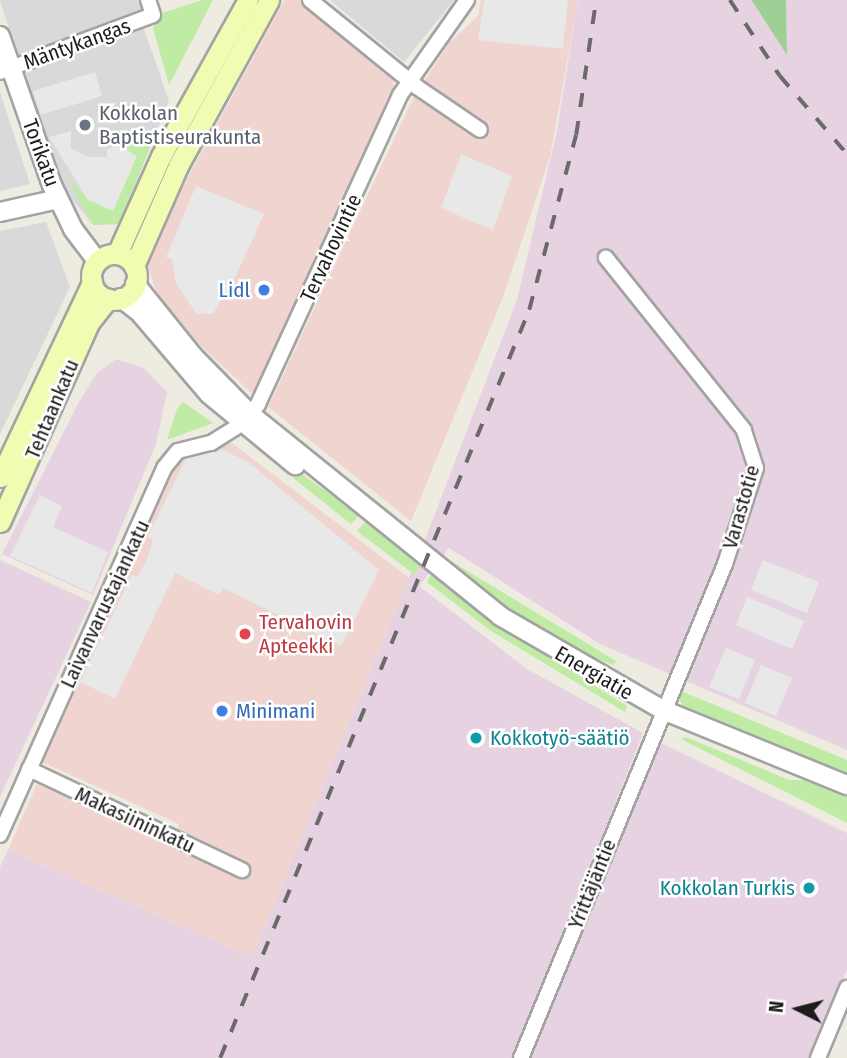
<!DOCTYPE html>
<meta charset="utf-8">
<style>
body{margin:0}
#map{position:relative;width:847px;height:1058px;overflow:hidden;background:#eeebe1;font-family:"Fira Sans Condensed",sans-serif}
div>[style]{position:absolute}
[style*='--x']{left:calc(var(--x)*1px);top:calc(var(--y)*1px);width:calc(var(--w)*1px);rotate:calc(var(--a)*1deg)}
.residential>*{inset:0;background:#dad9d9}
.commercial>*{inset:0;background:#f0d4cf}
.industrial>*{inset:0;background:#e7d2e1}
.grass>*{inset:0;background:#bfeba4}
.forest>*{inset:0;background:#9ecf94}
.parking>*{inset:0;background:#e8e8e8}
.roads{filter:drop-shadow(2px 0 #a3a3a3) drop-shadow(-2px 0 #a3a3a3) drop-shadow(0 2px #a3a3a3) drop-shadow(0 -2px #a3a3a3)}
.minor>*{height:14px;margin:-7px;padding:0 7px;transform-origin:7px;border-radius:7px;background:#fff}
.tertiary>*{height:18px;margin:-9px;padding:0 9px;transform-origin:9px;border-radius:9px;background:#fff}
.secondary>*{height:19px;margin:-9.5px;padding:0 9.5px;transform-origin:9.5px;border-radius:9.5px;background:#f0fcb1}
.secondary>.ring{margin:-9.5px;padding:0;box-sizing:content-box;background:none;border:19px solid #f0fcb1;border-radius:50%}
.rail>*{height:3.5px;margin-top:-1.75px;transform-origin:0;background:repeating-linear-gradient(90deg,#6a6a6a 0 14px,transparent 0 28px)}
.dots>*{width:19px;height:19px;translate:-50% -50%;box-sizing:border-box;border:4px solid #fff;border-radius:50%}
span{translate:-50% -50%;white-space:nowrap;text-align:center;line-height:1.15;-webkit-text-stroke:5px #fff;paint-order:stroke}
.street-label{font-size:21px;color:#1c1c1c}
.worship-label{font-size:21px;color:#5b616d}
.left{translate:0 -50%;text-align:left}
.shop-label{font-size:21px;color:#366cbe}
.right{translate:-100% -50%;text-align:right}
.health-label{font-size:21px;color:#be3a42}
.culture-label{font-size:21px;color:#0d838f}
.north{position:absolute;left:763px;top:974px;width:70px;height:70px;-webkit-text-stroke:5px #fff;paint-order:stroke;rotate:276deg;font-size:19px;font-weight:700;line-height:28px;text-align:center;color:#1c1c1c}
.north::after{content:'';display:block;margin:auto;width:24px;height:32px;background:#1c1c1c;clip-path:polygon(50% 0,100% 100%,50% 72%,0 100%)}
</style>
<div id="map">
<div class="residential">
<div style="clip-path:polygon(0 0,140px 0,144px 12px,17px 55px)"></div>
<div style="clip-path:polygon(330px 0,454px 0,404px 62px)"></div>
<div style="clip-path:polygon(143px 26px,169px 101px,119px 224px,93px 225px,51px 173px,24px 68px)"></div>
<div style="clip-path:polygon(0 92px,30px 184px,0 191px)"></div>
<div style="clip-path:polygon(46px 222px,70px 287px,0 434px,0 231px)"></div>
</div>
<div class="commercial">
<div style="clip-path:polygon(285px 0,302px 0,393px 72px,394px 85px,268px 372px,253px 394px,202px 347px,158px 296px,147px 264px,182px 188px)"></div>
<div style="clip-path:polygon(481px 0,578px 0,550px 157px,503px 297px,411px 521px,268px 407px,412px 101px,449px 43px,478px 16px)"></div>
<div style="clip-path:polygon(232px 443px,409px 578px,252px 957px,8px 850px,37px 784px,242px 876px,176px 832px,179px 824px,40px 761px,180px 458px)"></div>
</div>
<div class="industrial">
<div style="clip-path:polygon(578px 0,751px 0,787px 54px,786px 0,847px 0,847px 750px,600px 644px,449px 548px,419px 586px,527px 669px,643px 733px,514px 1058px,0 1058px,0 867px,8px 850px,252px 957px,428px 532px,517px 300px,557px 131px)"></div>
<div style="clip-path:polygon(116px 359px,144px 368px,167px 392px,156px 444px,93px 595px,2px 554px,79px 402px,96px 374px)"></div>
<div style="clip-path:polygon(0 560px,91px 602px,0 797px)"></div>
<div style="clip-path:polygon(659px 742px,847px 833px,847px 969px,811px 1058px,526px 1058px)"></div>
</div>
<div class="grass">
<div style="clip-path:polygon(202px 0,213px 0,169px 85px,153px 28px,159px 14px)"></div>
<div style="clip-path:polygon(125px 130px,129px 144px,137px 147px,150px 130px,153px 140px,119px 224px,93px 225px,66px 175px,88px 200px,122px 150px,117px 145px)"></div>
<div style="clip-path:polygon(183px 402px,213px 423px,167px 440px,177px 409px)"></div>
<div style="clip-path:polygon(263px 446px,359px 515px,351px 524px,258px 450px)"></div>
<div style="clip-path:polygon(368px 519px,421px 562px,415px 575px,357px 531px)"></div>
<div style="clip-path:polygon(436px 552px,616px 661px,614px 665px,557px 644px,432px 560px)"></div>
<div style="clip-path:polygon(431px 575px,499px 626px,627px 706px,625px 712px,491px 631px,427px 582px)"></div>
<div style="clip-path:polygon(681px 691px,847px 760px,847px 773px,720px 726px,683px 707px,678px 695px)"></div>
<div style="clip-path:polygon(686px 737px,789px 780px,810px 780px,847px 795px,847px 823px,681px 739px)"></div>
</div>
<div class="forest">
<div style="clip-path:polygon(751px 0,786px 0,787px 55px,752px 1px)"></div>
</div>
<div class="parking">
<div style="clip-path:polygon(484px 0,568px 0,563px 49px,478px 40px)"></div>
<div style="clip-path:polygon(95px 72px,102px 96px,41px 115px,33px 91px)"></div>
<div style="clip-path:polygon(71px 131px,71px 148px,88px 157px,107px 157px,107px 150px,117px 145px,137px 156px,113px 211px,88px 200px,49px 137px)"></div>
<div style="clip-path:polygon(461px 154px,512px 176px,493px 230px,441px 208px)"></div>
<div style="clip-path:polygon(196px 186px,264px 214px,225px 300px,221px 299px,213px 314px,196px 313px,176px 284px,172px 259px,166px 257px)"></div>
<div style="clip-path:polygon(222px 450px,247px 461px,379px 570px,341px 646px,223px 588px,219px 595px,175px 573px,115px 699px,80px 682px,132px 575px,138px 577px,147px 559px,153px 540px,148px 537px,186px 458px)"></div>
<div style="clip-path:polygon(40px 495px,62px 506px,53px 527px,108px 552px,92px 593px,10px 556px)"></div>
<div style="clip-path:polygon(763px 560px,819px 582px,807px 613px,751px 590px)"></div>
<div style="clip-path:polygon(747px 597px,804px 621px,792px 649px,736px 625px)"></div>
<div style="clip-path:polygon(726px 648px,755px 660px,739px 699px,709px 687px)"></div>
<div style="clip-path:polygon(761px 665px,792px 678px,776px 716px,745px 703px)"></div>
</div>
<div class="roads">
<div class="minor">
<div style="--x:310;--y:0;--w:138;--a:39.1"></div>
<div style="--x:417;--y:87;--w:76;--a:34.3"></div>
<div style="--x:0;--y:72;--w:163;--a:-20.4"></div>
<div style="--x:153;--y:15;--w:16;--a:-108"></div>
<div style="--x:29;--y:769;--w:236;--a:25.4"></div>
<div style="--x:0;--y:835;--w:402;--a:-65.9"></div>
<div style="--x:164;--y:468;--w:22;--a:-51"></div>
<div style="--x:178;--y:451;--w:34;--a:-14"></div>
<div style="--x:211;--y:443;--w:36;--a:-32"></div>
<div style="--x:242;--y:424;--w:26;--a:-51"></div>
<div style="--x:258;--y:404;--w:340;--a:-65.3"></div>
<div style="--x:400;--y:95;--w:116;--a:-54.8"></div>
<div style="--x:521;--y:1058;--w:534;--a:-67.56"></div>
<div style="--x:725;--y:564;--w:101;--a:-72.1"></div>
<div style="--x:756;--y:468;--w:40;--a:-108"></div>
<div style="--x:744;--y:430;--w:221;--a:-128.7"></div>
<div style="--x:818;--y:1058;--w:76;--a:-67.5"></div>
</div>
<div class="tertiary">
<div style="--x:0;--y:36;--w:158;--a:70.8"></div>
<div style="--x:52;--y:185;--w:49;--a:64.5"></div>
<div style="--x:73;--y:229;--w:40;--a:53"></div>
<div style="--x:0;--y:212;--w:59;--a:-12.6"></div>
<div style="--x:135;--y:284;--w:92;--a:51.1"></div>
<div style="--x:193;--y:356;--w:81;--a:45.5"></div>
<div style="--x:250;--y:414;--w:321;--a:38.9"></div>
<div style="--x:500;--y:616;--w:188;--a:30"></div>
<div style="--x:663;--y:710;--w:199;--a:22.2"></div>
<div style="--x:121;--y:298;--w:24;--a:38"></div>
<div style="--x:140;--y:313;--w:106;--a:49.6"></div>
<div style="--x:209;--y:394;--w:112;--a:39.5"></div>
</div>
<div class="secondary">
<div style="--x:117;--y:254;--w:107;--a:-65.8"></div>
<div style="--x:161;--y:156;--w:179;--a:-60.9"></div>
<div class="ring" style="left:91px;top:254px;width:27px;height:27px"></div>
<div style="--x:134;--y:266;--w:111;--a:-66.2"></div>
<div style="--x:179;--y:164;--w:187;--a:-61.2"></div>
<div style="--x:0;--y:477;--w:216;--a:-64.7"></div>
<div style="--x:0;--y:522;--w:218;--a:-65.9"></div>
<div style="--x:89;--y:323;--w:31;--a:-52"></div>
</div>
</div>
<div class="rail">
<div style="--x:730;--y:0;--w:91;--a:56.7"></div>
<div style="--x:780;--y:76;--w:103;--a:49.3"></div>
<div style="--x:220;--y:1058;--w:809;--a:-67.55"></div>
<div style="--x:529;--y:310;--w:181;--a:-75"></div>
<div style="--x:576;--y:135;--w:136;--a:-81.6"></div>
</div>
<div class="dots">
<div style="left:85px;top:125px;background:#6b7280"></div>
<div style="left:264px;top:290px;background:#3f7fe0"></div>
<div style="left:245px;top:634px;background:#e0444e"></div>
<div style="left:222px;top:711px;background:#3f7fe0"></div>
<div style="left:476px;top:738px;background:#0f9aa8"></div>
<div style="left:809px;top:888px;background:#0f9aa8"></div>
</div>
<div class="street-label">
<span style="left:77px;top:44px;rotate:-20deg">Mäntykangas</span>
<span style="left:41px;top:153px;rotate:70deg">Torikatu</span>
<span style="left:331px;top:248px;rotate:-65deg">Tervahovintie</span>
<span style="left:52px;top:409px;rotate:-67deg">Tehtaankatu</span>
<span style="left:741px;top:507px;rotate:-74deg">Varastotie</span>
<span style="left:105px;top:604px;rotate:-65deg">Laivanvarustajankatu</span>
<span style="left:594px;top:673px;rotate:30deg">Energiatie</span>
<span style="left:135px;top:820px;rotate:25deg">Makasiininkatu</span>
<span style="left:592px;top:884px;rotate:-68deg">Yrittäjäntie</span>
</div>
<div class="worship-label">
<span class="left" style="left:99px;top:125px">Kokkolan<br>Baptistiseurakunta</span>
</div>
<div class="shop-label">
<span class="right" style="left:250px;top:290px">Lidl</span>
<span class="left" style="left:236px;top:711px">Minimani</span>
</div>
<div class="health-label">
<span class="left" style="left:259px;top:634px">Tervahovin<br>Apteekki</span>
</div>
<div class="culture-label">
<span class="left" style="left:490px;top:738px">Kokkotyö-säätiö</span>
<span class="right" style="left:795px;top:888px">Kokkolan Turkis</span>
</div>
<div class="north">N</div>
</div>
